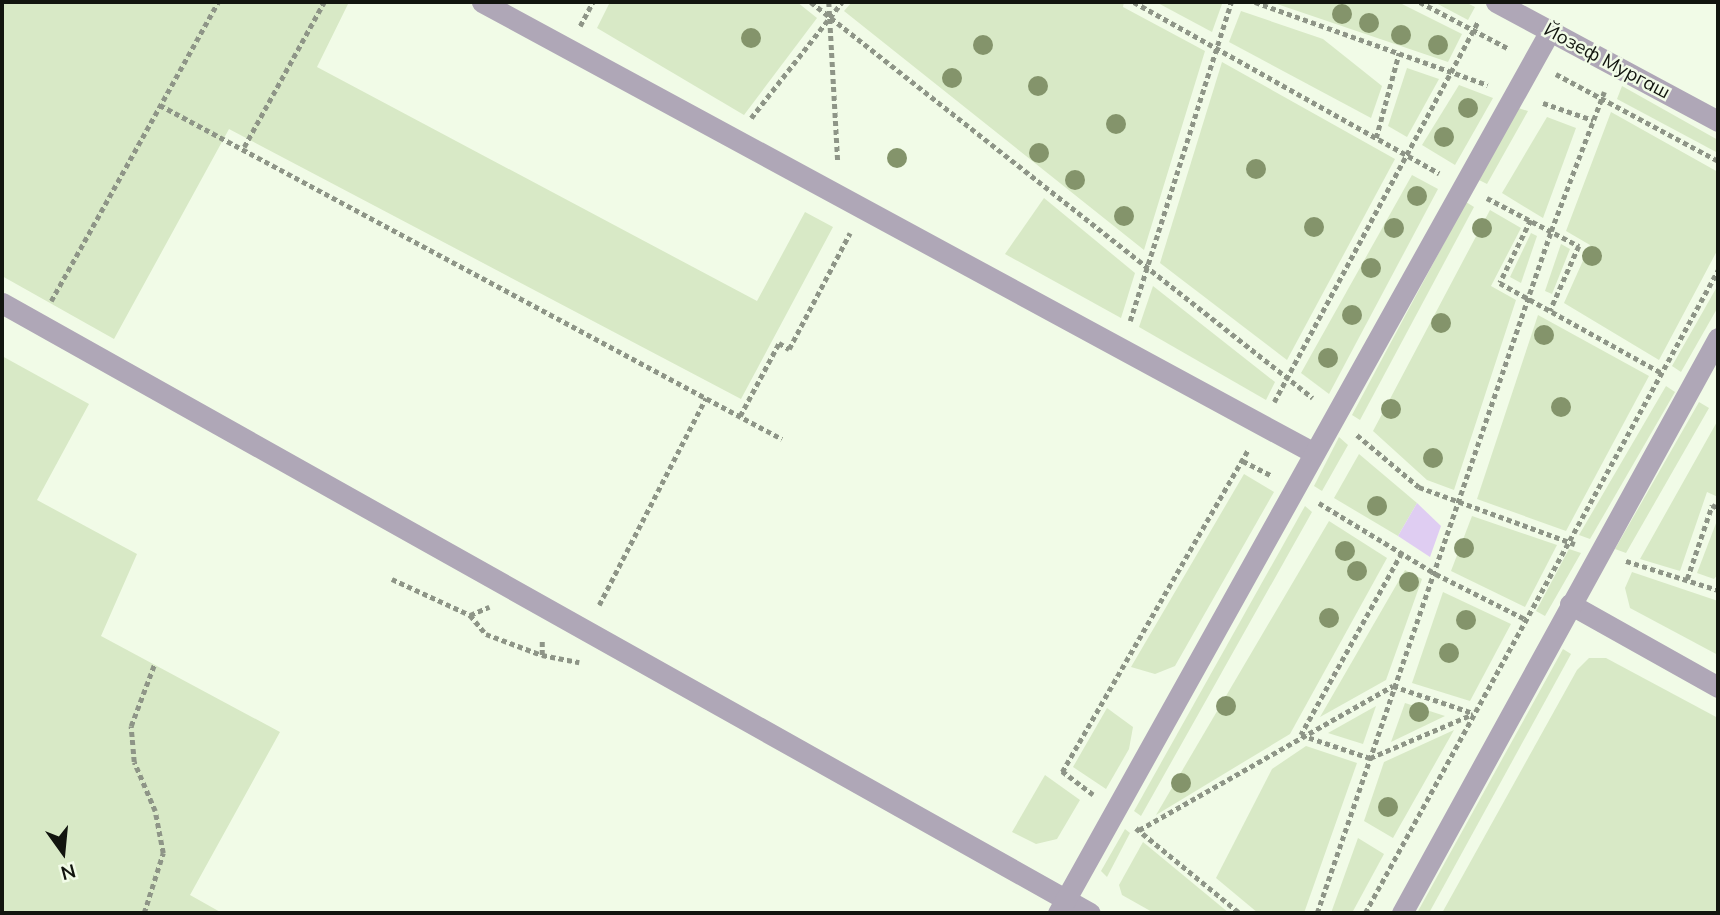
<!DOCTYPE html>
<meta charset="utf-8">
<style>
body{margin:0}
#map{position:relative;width:1720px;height:915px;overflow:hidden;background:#f1fbe7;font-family:Mulish,sans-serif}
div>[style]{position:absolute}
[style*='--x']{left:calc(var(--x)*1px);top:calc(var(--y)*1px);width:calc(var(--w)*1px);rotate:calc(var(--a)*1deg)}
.green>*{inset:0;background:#d8e9c6}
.water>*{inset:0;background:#dfcdf2}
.path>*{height:4.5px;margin-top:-2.25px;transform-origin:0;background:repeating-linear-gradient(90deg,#8e9587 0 5px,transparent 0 8.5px)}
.minor>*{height:21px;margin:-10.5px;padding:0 10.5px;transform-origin:10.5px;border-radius:10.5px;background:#afa7b7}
.trees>*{width:20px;height:20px;margin:-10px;border-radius:50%;background:#84946b}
span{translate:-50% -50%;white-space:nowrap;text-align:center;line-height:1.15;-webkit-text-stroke:5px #f1fbe7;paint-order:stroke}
.street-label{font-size:19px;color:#12150f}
.frame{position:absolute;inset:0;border:4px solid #12150f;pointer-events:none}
.north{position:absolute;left:28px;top:817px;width:70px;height:70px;-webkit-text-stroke:5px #f1fbe7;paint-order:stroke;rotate:165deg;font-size:19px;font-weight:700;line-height:28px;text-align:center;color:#12150f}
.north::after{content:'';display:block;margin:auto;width:24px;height:32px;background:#12150f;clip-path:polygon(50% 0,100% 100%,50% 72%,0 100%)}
</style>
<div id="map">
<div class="green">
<div style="clip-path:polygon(2px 2px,349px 2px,317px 67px,757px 301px,805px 212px,833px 227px,741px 399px,229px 129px,114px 339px,2px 276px)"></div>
<div style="clip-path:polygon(610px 2px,797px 2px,817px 18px,744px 115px,597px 28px)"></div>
<div style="clip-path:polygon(852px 2px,1124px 2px,1123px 7px,1205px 51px,1144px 250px,844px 11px)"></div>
<div style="clip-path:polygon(1156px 2px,1214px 2px,1222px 4px,1212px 32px)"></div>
<div style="clip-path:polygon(1271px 2px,1398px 2px,1462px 34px,1448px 62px)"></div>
<div style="clip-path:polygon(1434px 2px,1465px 2px,1475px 7px,1468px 20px)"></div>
<div style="clip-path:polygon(1241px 11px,1323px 39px,1382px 86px,1371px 118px,1229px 42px)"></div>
<div style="clip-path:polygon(1222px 62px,1395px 159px,1287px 360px,1160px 263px)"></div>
<div style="clip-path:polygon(1407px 68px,1439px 79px,1407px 137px,1388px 126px)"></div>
<div style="clip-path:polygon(1459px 85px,1493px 98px,1455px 165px,1422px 145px)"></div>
<div style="clip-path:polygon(1622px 86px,1718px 140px,1718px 153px,1617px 99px)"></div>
<div style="clip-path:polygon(1518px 108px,1528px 111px,1487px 184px,1477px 179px)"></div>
<div style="clip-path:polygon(1611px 112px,1718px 172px,1718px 249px,1659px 360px,1564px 303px,1590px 245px,1566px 231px)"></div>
<div style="clip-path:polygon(1547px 117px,1576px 128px,1543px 218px,1502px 193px)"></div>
<div style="clip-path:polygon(1412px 175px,1438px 189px,1329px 394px,1301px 373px)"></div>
<div style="clip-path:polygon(1044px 198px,1135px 273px,1121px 318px,1005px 254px)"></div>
<div style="clip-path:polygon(1466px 202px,1474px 207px,1360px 420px,1352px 415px)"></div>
<div style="clip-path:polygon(1490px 210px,1521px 228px,1491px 286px,1516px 300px,1454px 490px,1427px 480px,1373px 431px)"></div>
<div style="clip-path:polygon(1531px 233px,1537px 236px,1521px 283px,1510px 277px)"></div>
<div style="clip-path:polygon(1561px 244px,1570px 249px,1552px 294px,1545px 291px)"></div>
<div style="clip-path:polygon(1718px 285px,1718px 307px,1681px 372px,1672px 366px)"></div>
<div style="clip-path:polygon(1153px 286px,1275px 382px,1266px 400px,1139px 327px)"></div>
<div style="clip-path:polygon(1538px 315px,1649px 376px,1566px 531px,1477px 499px)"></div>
<div style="clip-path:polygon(2px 356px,89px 404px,37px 500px,137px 554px,101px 636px,280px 732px,190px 895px,222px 913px,2px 913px)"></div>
<div style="clip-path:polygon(1666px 386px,1675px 392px,1590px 539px,1579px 535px)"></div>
<div style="clip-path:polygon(1699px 402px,1709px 408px,1626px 553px,1615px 549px)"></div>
<div style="clip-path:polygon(1718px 420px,1718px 497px,1707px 492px,1680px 571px,1640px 559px)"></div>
<div style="clip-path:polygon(1339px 437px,1348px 445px,1322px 491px,1314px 486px)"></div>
<div style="clip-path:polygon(1359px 454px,1417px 503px,1398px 536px,1334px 498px)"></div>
<div style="clip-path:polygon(1244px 474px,1274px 492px,1175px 666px,1155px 674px,1131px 667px)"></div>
<div style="clip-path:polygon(1305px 506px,1312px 512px,1141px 816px,1134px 811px)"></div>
<div style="clip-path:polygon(1472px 516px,1557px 545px,1525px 607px,1451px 571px)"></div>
<div style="clip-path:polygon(1718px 518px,1718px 574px,1714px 579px,1697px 573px)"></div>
<div style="clip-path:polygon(1329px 521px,1387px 558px,1290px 734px,1156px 815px)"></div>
<div style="clip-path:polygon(1569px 549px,1581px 553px,1545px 616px,1536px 611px)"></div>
<div style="clip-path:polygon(1405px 570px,1422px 579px,1386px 680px,1320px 717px)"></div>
<div style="clip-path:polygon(1632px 572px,1718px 601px,1718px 655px,1630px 608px,1625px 588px)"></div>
<div style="clip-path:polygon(1443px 592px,1511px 624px,1470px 701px,1412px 683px)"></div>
<div style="clip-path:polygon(1563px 649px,1571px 654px,1429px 913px,1417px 913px)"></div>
<div style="clip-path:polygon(1589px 658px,1606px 658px,1718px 718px,1718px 913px,1442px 913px,1577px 670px)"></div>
<div style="clip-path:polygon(1405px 703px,1445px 716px,1391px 742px)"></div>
<div style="clip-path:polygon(1376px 706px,1363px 744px,1328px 733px)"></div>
<div style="clip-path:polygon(1107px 708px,1133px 727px,1129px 749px,1106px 789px,1073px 767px)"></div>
<div style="clip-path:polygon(1454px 730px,1393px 838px,1364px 821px,1384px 762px)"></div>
<div style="clip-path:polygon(1306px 746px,1357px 763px,1304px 913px,1258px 913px,1216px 878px,1272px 769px)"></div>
<div style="clip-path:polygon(1045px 775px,1080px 800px,1057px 839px,1036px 844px,1012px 832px)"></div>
<div style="clip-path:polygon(1125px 829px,1130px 833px,1107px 877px,1101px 871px)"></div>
<div style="clip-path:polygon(1358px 838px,1384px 854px,1352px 913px,1331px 913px)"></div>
<div style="clip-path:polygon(1143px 842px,1229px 913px,1154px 913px,1122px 895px,1119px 885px)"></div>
</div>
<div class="water">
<div style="clip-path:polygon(1417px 503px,1441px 526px,1430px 557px,1398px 536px)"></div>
</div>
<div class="path">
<div style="--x:811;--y:2;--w:639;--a:38.27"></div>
<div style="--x:829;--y:2;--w:160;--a:86.8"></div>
<div style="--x:1134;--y:2;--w:350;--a:29.3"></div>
<div style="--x:1255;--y:2;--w:247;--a:19.6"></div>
<div style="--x:1420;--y:2;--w:101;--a:27.8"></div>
<div style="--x:580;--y:26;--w:27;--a:-62"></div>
<div style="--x:1556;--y:74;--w:184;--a:28.2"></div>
<div style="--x:1543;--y:103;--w:53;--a:18.8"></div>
<div style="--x:160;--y:105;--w:706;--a:28.23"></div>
<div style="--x:751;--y:118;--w:147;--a:-51.9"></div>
<div style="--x:1376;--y:138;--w:88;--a:-74.9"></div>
<div style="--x:244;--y:147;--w:166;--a:-61.1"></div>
<div style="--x:1487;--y:198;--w:104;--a:27.6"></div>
<div style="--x:1579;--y:246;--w:71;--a:114"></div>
<div style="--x:1531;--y:220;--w:70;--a:116.2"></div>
<div style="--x:1500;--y:283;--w:185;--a:29.1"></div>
<div style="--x:51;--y:301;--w:342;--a:-60.8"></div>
<div style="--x:1130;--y:321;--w:335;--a:-72.4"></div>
<div style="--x:1274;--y:402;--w:432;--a:-61.8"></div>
<div style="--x:740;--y:416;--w:83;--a:-61.9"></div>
<div style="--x:779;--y:343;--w:12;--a:31"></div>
<div style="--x:789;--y:349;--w:131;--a:-62.3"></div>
<div style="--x:1357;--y:435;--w:81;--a:40"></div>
<div style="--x:1419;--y:487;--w:166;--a:20.1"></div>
<div style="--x:1243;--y:461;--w:33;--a:27"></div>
<div style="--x:1319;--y:503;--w:137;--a:31.3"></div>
<div style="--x:1436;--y:574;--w:100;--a:26.8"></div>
<div style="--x:1402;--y:553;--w:208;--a:119"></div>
<div style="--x:1301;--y:735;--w:73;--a:18.4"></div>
<div style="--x:1370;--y:758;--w:112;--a:-23.1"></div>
<div style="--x:1626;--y:561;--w:96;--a:17.5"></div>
<div style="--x:392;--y:579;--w:86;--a:24.8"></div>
<div style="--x:470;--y:615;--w:25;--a:50"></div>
<div style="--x:486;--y:634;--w:60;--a:20.6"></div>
<div style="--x:542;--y:655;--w:38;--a:11"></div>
<div style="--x:1687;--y:579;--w:78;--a:-71.3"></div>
<div style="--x:1712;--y:505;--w:7;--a:27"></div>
<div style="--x:599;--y:605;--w:233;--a:-62.7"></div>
<div style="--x:470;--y:615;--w:21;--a:-23"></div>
<div style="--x:542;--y:655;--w:17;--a:-90"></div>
<div style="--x:1093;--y:795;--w:39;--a:-143"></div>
<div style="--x:1062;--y:772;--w:372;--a:-60"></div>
<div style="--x:1136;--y:828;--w:134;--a:39.3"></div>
<div style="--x:1139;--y:830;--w:292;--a:-29.6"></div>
<div style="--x:1393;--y:686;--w:84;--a:18.6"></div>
<div style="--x:144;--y:913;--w:63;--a:-72.4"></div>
<div style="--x:163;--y:853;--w:43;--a:-100.8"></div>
<div style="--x:155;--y:811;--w:53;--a:-113.2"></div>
<div style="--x:134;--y:762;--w:36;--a:-95"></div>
<div style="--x:131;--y:726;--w:65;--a:-69.3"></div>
<div style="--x:1317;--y:913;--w:721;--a:-71.06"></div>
<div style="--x:1551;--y:231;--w:149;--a:-69.1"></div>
<div style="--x:1365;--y:913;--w:734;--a:-61.23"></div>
</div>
<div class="minor">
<div style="--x:482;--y:2;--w:946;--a:28.46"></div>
<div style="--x:1496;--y:2;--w:252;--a:28.2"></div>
<div style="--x:2;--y:303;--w:1247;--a:29.28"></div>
<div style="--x:1570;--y:604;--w:170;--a:29.3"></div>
<div style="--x:1058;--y:913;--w:1010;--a:-60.85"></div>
<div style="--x:1402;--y:913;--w:656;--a:-61.21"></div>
</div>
<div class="trees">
<div style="left:1342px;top:14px"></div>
<div style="left:1369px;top:23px"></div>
<div style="left:1401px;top:35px"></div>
<div style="left:751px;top:38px"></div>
<div style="left:983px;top:45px"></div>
<div style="left:1438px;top:45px"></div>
<div style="left:952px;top:78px"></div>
<div style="left:1038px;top:86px"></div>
<div style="left:1468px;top:108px"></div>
<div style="left:1116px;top:124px"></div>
<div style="left:1444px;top:137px"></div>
<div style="left:1039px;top:153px"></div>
<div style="left:897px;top:158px"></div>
<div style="left:1256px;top:169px"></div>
<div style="left:1075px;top:180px"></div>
<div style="left:1417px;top:196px"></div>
<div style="left:1124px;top:216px"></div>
<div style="left:1314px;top:227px"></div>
<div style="left:1394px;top:228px"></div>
<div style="left:1482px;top:228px"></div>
<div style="left:1592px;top:256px"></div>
<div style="left:1371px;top:268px"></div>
<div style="left:1352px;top:315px"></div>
<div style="left:1441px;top:323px"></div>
<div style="left:1544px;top:335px"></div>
<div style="left:1328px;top:358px"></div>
<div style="left:1561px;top:407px"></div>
<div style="left:1391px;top:409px"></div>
<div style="left:1433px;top:458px"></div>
<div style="left:1377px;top:506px"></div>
<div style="left:1464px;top:548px"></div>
<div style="left:1345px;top:551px"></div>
<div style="left:1357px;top:571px"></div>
<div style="left:1409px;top:582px"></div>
<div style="left:1329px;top:618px"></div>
<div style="left:1466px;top:620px"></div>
<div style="left:1449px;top:653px"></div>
<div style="left:1226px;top:706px"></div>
<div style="left:1419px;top:712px"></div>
<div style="left:1181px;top:783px"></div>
<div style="left:1388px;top:807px"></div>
</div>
<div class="street-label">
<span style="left:1607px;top:61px;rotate:28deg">Йозеф Мургаш</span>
</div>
<div class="frame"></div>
<div class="north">N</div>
</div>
